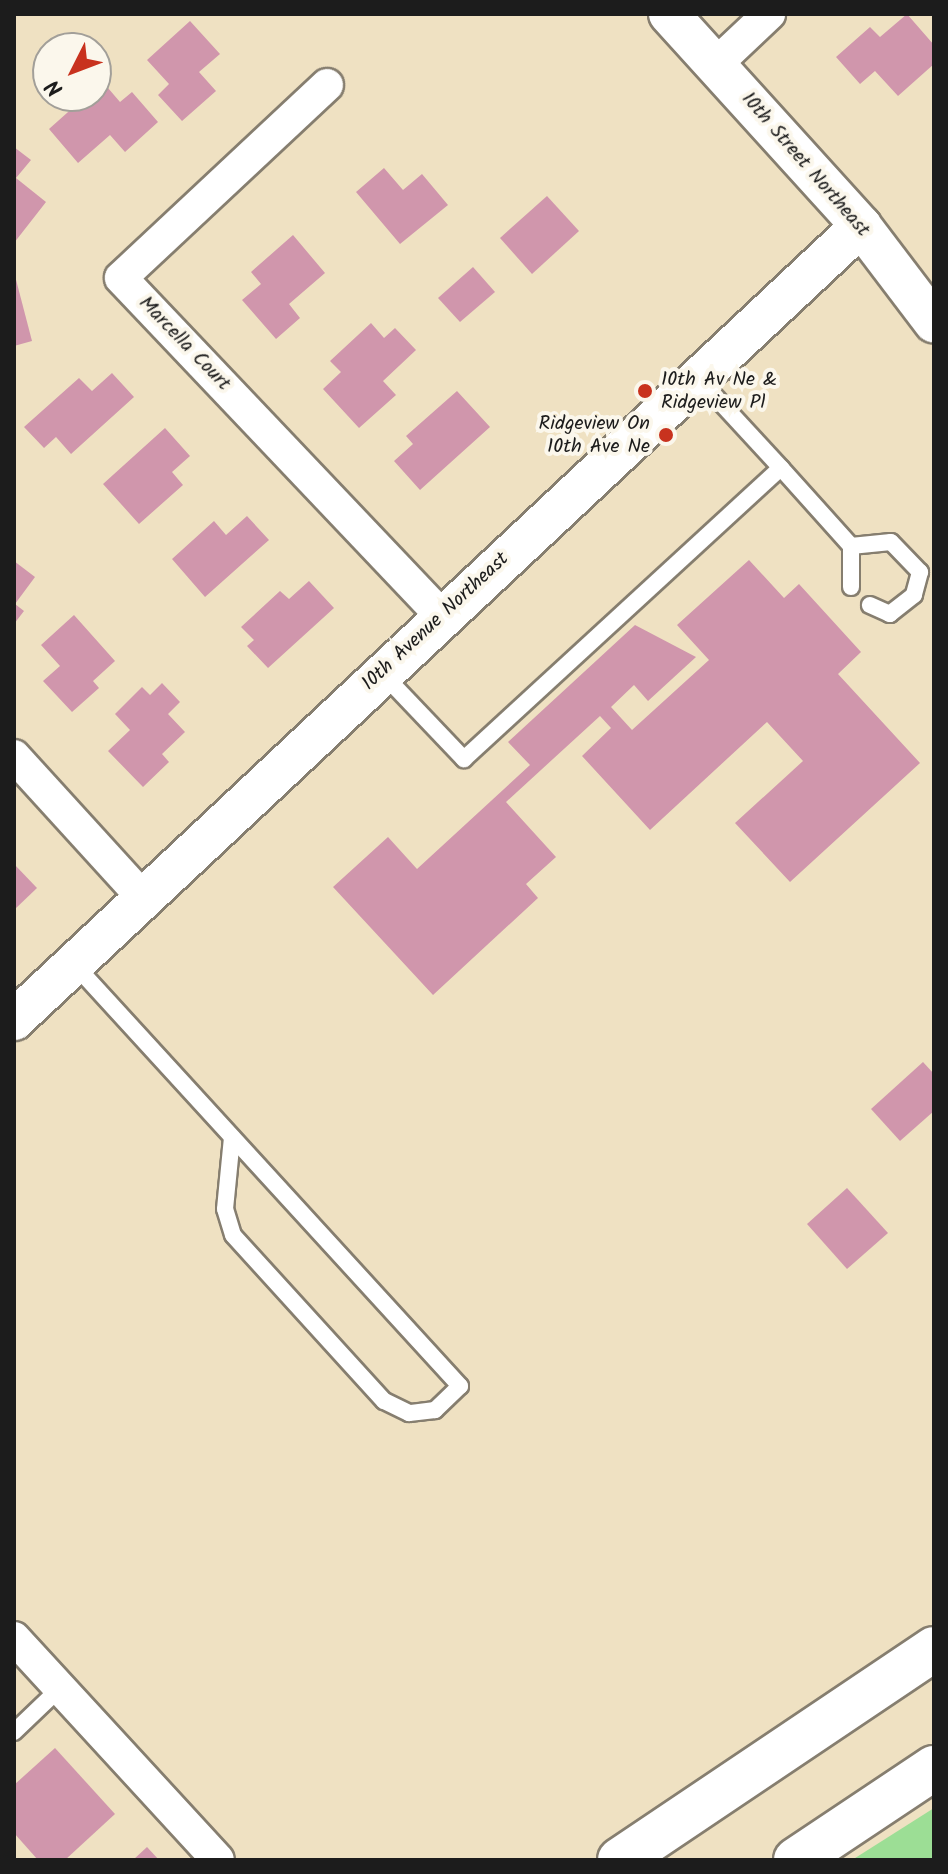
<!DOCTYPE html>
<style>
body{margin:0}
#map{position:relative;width:948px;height:1874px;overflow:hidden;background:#efe1c2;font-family:Kalam,sans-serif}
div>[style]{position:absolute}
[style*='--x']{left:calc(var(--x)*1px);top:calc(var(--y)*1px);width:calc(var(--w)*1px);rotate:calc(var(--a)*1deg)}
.green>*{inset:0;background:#9cde95}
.building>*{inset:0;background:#d096ac}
.roads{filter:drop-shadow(2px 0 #867e6f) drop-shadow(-2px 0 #867e6f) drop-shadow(0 2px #867e6f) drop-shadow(0 -2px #867e6f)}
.service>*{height:16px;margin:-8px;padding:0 8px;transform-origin:8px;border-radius:8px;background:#fff}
.minor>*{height:32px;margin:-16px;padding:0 16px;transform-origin:16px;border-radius:16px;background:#fff}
.tertiary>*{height:40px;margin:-20px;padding:0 20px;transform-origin:20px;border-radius:20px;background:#fff}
.motorway>*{height:44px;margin:-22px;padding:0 22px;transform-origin:22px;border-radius:22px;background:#fff}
.dots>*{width:22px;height:22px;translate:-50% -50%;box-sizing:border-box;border:4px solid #fbf7ec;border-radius:50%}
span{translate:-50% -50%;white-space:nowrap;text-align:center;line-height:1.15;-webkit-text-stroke:8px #fbf7ec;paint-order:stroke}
.street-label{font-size:20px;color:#1c1c1c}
.poi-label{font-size:20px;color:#1c1c1c}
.left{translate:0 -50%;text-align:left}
.right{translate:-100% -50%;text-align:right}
.frame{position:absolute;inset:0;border:16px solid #1c1c1c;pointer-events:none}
.north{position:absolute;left:32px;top:32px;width:80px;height:80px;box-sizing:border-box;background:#fbf7ec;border:2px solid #a29f99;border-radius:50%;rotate:228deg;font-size:22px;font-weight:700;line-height:32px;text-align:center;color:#1c1c1c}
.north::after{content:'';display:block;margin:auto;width:28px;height:36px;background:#c8321e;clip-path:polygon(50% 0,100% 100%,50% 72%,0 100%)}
</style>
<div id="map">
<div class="green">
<div style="clip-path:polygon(934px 1808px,934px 1860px,852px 1860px)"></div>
</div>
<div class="building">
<div style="clip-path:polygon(907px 14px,934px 45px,934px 64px,898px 96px,875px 71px,860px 84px,836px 57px,870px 27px,880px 37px)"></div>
<div style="clip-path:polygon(190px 21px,220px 54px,199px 72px,216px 91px,182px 121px,158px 95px,169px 84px,147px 60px)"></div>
<div style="clip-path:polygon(102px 81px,120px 102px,132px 92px,158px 122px,125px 152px,110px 135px,78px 163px,49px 129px,86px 96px,96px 96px)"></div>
<div style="clip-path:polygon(14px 147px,31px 160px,16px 178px,46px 202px,14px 243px)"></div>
<div style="clip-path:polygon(384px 168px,403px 190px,422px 174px,448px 205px,400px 244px,356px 192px)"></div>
<div style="clip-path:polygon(547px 196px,579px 231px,532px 274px,500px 238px)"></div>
<div style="clip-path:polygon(293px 235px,325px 273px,289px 304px,300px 318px,276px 339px,242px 300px,261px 284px,251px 272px)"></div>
<div style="clip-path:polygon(473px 267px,495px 292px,460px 322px,438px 298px)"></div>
<div style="clip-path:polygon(14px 272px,32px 341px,14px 346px)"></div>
<div style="clip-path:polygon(371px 323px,384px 338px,395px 328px,416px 350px,383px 381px,396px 395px,359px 428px,323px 389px,341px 372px,330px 361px)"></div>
<div style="clip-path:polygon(112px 373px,134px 397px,71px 454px,56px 437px,44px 448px,24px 427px,79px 378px,92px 391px)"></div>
<div style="clip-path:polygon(457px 391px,490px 427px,420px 490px,394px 461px,413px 444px,406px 436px)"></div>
<div style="clip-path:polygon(165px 428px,190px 456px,172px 472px,183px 485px,139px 524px,103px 484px)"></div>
<div style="clip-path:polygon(247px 516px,269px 540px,205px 597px,172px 559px,214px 521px,226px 535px)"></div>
<div style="clip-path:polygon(749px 560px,784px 598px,799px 584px,861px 652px,838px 674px,920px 763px,790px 882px,735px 823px,803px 761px,767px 722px,650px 830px,582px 756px,611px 728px,600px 716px,506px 802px,556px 857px,526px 884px,538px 898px,433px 995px,333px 887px,388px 837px,417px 869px,530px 765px,508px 742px,635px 625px,696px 657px,648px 701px,634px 685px,611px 707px,632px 730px,709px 660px,677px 625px)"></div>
<div style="clip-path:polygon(14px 561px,35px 577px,15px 604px,24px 611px,14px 624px)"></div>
<div style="clip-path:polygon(309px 581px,334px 608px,268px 668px,247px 646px,254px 640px,241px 627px,280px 591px,289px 599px)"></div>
<div style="clip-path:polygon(74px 615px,115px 661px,93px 681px,99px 688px,72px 712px,43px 681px,60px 666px,41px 645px)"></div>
<div style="clip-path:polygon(162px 683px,180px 702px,168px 714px,185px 732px,162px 754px,169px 762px,143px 787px,108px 751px,130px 730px,115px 714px,142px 687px,150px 695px)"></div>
<div style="clip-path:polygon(14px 864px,37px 888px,14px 910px)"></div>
<div style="clip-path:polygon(923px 1062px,934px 1074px,934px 1111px,900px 1141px,871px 1109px)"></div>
<div style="clip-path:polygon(847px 1188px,888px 1233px,847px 1269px,807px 1224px)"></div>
<div style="clip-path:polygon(55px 1748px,115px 1814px,65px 1860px,38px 1860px,14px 1833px,14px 1785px)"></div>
<div style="clip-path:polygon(147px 1847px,159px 1860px,133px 1860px)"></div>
</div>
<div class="roads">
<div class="service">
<div style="--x:781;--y:468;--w:105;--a:48.1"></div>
<div style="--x:851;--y:546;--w:40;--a:-5.7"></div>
<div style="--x:891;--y:542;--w:42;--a:46"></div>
<div style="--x:920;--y:572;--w:24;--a:105"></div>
<div style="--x:914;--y:595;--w:31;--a:142"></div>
<div style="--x:890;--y:614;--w:22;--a:-156"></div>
<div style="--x:851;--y:546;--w:41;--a:90"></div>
<div style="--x:382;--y:673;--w:119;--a:46.4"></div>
<div style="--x:464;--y:759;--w:430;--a:-42.6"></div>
<div style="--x:781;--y:468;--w:121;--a:-132.7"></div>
<div style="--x:74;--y:964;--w:572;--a:47.55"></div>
<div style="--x:460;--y:1386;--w:35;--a:136"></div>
<div style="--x:435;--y:1410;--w:26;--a:173"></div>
<div style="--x:409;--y:1413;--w:28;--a:-154"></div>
<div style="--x:384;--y:1401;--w:224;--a:-132.3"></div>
<div style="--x:233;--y:1235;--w:27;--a:-107"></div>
<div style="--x:225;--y:1209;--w:72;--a:-84.4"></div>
<div style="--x:14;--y:1732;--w:64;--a:-43.7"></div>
</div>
<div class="minor">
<div style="--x:716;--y:64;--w:73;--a:-43.3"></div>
<div style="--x:327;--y:85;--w:282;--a:136.9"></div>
<div style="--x:121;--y:278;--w:466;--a:46.5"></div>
<div style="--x:14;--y:756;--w:192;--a:47.7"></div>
<div style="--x:14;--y:1638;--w:301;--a:47.4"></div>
</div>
<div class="tertiary">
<div style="--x:669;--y:14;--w:286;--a:47.8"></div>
<div style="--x:861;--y:226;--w:121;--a:52.8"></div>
<div style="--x:14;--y:1020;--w:1161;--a:-43.15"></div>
</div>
<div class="motorway">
<div style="--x:620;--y:1860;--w:378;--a:-33.9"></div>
<div style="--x:796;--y:1860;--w:166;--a:-33.7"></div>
</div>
</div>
<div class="dots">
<div style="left:645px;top:391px;background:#c8321e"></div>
<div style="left:666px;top:435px;background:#c8321e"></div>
</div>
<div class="street-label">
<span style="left:805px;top:165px;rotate:49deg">10th Street Northeast</span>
<span style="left:184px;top:344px;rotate:46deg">Marcella Court</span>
<span style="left:436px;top:622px;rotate:-43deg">10th Avenue Northeast</span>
</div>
<div class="poi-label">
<span class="left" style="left:661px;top:392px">10th Av Ne &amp;<br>Ridgeview Pl</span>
<span class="right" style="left:650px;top:436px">Ridgeview On<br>10th Ave Ne</span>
</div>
<div class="frame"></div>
<div class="north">N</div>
</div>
